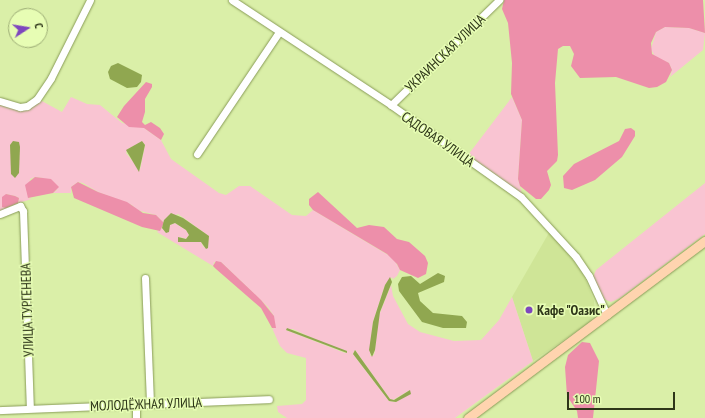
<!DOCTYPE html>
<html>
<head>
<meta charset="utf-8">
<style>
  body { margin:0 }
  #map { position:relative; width:705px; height:418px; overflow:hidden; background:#daefa8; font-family:"PT Sans Narrow",sans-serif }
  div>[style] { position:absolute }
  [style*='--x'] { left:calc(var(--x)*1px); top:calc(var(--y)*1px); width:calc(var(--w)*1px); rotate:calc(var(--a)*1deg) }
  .built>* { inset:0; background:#cfe597 }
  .green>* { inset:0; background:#f9c4d2 }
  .forest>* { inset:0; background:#ed8faa }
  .water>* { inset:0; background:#90a750 }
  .roads { filter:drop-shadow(0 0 1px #899c58) drop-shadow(0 0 1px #899c58) }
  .minor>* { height:7px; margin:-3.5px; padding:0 3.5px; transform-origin:3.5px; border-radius:3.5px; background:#fff }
  .major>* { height:9px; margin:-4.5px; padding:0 4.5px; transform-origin:4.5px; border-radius:4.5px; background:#ffd4af }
  .dots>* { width:11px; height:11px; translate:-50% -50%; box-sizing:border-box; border:2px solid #e7fdb4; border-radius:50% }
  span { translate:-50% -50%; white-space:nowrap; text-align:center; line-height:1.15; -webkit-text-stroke:3px #e7fdb4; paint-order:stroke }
  .street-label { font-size:14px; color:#2e3619 }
  .poi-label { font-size:14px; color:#2e3619; font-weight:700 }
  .left { translate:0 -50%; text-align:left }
  .north { position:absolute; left:8px; top:8px; width:40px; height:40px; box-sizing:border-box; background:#e7fdb4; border:1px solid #9dad76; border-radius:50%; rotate:78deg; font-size:11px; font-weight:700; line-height:16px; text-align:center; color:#2e3619 }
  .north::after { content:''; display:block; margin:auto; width:14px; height:18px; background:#7e47be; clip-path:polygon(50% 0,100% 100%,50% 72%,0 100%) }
  .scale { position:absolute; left:567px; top:392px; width:108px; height:18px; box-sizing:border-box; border:2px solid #2e3619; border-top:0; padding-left:5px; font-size:12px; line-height:14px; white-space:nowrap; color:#2e3619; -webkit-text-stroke:3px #e7fdb4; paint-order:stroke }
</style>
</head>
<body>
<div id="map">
  <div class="built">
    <i style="clip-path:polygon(550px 231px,583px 273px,594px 301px,595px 313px,590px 322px,533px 361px,512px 297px)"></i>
  </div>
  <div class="green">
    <i style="clip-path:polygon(665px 27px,689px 28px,705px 33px,703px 50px,670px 77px,672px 70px,669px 63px,655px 57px,651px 49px,656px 32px)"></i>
    <i style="clip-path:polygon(evenodd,71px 97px,87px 104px,100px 105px,122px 123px,144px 128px,161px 140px,171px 159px,219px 193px,226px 195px,239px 186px,250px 186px,292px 215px,306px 216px,313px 210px,393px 258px,400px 270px,397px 276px,393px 279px,392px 277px,385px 285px,373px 322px,370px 356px,374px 355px,375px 350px,378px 318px,391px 285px,393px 296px,408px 324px,420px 332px,454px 341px,481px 340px,499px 320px,512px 297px,533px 361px,455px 418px,287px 418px,278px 412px,277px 406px,302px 404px,306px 400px,306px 358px,287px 353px,280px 346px,272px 328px,274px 329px,274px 316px,268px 307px,221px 262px,214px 262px,213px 266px,157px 232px,162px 228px,166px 233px,170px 225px,175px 223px,186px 230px,189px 235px,186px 239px,180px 237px,178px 242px,201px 242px,204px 248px,206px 234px,188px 221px,178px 214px,164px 220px,164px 223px,156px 215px,137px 210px,132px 205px,98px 192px,83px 183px,78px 182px,71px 187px,71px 193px,53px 193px,57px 190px,43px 178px,35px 177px,30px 179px,28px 198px,32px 199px,18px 203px,19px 198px,15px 196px,6px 194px,6px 208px,0 211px,0 105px,18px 110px,40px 100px,62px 112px,71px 97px,142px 142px,145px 145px,140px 170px,126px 153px,128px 149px,142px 142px,71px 97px,293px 329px,327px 345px,347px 351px,345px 353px,286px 330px,293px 329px,71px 97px,355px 350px,390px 399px,393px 400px,410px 390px,396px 402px,389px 401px,353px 354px,355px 350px)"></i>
    <i style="clip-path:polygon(512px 97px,522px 120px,518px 179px,522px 194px,468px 155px)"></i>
    <i style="clip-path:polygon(705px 183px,705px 234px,620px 298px,611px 302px,604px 299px,593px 277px,596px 270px)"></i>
  </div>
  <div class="forest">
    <i style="clip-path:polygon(504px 0,703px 0,705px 33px,689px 28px,665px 27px,656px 32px,651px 43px,652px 54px,669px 63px,672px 70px,666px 82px,657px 87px,649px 88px,616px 77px,580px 78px,571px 66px,574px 54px,570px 46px,563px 46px,558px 49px,555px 83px,558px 155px,557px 161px,547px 171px,551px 185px,549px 190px,541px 199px,536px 199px,520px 186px,518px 179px,522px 120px,511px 94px,512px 63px,508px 23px,502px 9px)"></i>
    <i style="clip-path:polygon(146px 82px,152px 84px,152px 87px,145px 99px,145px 112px,142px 122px,145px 125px,151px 122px,160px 128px,164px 134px,161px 140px,144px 128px,129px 127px,117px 117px,124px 106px)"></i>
    <i style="clip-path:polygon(631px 128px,635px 131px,635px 136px,622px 157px,595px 180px,572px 190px,564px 188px,563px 176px,574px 164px,619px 141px,625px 129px)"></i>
    <i style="clip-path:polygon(35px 177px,51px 179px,59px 187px,53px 193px,28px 198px,25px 185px)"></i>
    <i style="clip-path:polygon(78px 182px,98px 192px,127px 202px,143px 213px,156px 215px,164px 223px,160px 231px,142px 227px,74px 198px,71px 187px)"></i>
    <i style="clip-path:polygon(318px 192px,357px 228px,369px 225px,384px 227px,397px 239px,409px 242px,425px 256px,428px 263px,426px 274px,418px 278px,400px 270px,397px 264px,387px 254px,313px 210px,309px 205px,309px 199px)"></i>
    <i style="clip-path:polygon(6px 194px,15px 196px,19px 198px,18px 203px,6px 208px,2px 207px,2px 197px)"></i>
    <i style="clip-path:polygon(216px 261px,221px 262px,261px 300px,274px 316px,276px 328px,272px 328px,261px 308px,216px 269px,213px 266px)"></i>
    <i style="clip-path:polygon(582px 342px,590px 343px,599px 361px,593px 418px,578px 418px,577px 411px,567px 396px,565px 367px,568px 355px)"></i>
  </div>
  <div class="water">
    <i style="clip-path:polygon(118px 63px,142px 75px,141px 82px,137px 87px,127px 88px,110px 79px,108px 72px,111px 66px)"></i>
    <i style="clip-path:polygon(13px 141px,19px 142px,20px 147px,19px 173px,15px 178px,11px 174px,10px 145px)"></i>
    <i style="clip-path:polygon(142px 141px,145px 145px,139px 172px,126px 150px)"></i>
    <i style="clip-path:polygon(171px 213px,183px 218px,209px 236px,208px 248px,206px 249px,201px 242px,178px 242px,178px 237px,186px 239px,189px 235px,186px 230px,175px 223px,170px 225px,169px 232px,166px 233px,162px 228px,164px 220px)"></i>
    <i style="clip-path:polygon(438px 273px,445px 276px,444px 282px,418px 293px,420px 301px,433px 313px,462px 316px,467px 322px,466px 328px,443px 328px,422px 322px,399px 291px,398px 284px,402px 277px,411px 276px,420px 284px)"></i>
    <i style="clip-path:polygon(390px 277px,392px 282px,380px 312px,375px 350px,372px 357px,369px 350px,373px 322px,385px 285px)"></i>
    <i style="clip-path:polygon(287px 328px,347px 351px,347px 353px,286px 330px)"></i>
    <i style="clip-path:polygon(355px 350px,390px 399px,394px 400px,410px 390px,411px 394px,396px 402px,389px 401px,353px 354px)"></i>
  </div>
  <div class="roads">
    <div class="minor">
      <i style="--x:232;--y:0;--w:191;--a:33.4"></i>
      <i style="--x:391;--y:105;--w:159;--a:35.3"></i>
      <i style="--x:521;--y:197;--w:81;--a:47.5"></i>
      <i style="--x:576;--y:257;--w:23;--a:56"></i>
      <i style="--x:589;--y:276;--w:43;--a:65.2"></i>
      <i style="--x:0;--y:101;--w:21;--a:17"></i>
      <i style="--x:20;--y:107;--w:7;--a:-8"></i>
      <i style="--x:27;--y:106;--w:12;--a:-35"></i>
      <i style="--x:37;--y:99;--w:25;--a:-56"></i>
      <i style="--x:51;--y:78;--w:87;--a:-63.4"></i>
      <i style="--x:391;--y:105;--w:151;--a:-44.2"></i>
      <i style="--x:197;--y:154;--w:147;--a:-56.1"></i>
      <i style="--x:0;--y:214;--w:22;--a:-22"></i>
      <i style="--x:20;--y:206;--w:6;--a:59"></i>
      <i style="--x:23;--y:211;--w:197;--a:88"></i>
      <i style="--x:145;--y:278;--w:126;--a:87.7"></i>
      <i style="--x:136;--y:404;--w:14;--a:90"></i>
      <i style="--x:0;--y:410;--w:269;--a:-2.3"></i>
    </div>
    <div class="major">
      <i style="--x:468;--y:418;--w:296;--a:-36.8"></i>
    </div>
  </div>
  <div class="dots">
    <i style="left:529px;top:310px;background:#7e47be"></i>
  </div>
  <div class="street-label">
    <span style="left:445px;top:53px;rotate:-44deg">УКРАИНСКАЯ УЛИЦА</span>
    <span style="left:438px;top:139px;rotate:35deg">САДОВАЯ УЛИЦА</span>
    <span style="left:27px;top:310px;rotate:-92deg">УЛИЦА ТУРГЕНЕВА</span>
    <span style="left:146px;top:404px;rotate:-2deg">МОЛОДЁЖНАЯ УЛИЦА</span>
  </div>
  <div class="poi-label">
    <span class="left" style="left:537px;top:310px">Кафе "Оазис"</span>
  </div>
  <div class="north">С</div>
  <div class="scale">100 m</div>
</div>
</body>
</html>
